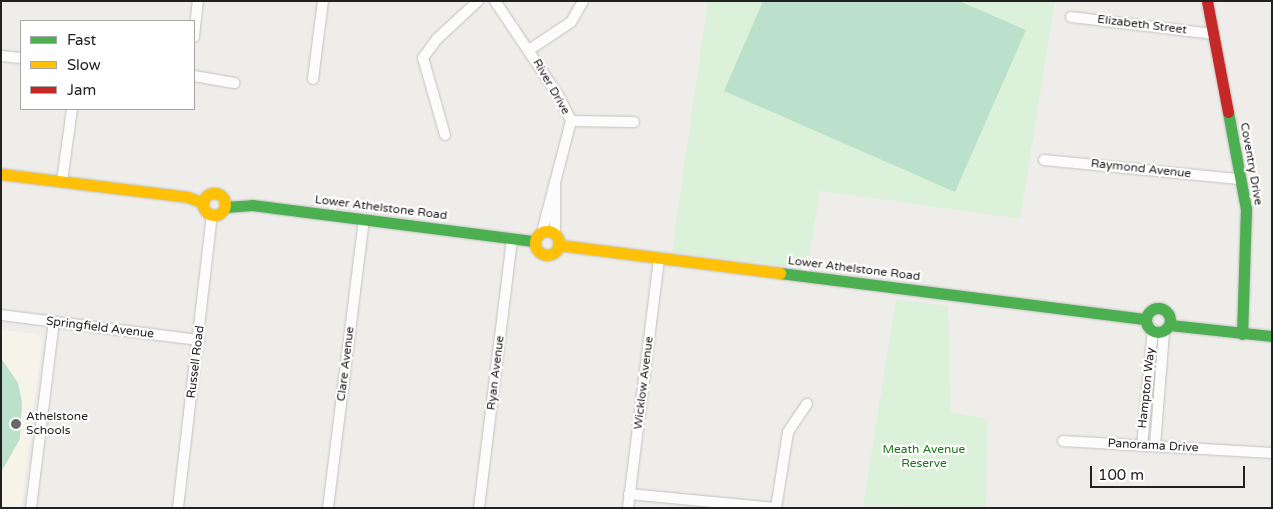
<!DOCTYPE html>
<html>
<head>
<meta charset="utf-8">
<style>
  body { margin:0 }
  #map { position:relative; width:1273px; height:509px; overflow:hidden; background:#efedea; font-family:"Varela Round",sans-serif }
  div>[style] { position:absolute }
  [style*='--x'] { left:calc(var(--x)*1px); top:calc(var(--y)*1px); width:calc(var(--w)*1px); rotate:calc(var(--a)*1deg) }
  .education>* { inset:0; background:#f6f4e8 }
  .park>* { inset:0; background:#dcf1d9 }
  .pitch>* { inset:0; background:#bbe0cc }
  .roads { filter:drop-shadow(0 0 1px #c2c2c0) drop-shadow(0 0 1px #c2c2c0) }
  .street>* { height:10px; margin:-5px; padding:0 5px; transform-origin:5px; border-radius:5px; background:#fdfcfc }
  .fast>* { height:11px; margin:-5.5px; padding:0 5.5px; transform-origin:5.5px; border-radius:5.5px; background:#4caf50 }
  .fast>.ring { margin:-5.5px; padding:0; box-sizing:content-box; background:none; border:11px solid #4caf50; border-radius:50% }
  .slow>* { height:11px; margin:-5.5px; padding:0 5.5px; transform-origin:5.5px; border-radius:5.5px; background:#ffc107 }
  .slow>.ring { margin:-5.5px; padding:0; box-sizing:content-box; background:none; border:11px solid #ffc107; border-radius:50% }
  .jam>* { height:11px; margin:-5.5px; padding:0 5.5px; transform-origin:5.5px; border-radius:5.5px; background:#c62828 }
  .dots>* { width:14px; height:14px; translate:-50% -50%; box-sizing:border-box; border:2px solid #fff; border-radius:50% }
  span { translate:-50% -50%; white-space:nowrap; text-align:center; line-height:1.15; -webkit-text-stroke:4.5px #fff; paint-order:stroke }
  .street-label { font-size:12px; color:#212121 }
  .poi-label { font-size:12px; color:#212121 }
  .left { translate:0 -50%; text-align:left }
  .park-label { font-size:12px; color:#1b7618 }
  .frame { position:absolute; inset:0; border:2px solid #212121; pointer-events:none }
  .legend { position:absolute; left:20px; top:20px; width:175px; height:90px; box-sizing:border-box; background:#fff; border:1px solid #a6a6a6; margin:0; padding:6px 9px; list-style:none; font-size:15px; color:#212121 }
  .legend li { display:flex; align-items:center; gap:10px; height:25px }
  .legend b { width:25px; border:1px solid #a6a6a6 }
  .scale { position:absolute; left:1090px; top:466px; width:155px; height:22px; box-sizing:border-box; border:2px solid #212121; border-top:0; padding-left:6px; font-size:15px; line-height:18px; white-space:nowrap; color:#212121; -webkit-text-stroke:4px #fff; paint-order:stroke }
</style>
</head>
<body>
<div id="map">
  <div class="education">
    <i style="clip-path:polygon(1px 330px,37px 334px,42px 340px,21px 508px,1px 508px)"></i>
  </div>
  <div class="park">
    <i style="clip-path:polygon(708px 1px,1055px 1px,1020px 219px,820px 191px,807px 269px,672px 252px)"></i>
    <i style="clip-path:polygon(896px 299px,948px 306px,951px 412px,987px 419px,986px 508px,863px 506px)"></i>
  </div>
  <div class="pitch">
    <i style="clip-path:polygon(763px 1px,959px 1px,1026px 30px,955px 192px,724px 91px)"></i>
    <i style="clip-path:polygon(1px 358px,18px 383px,22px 402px,20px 439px,1px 472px)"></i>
  </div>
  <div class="roads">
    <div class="street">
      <i style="--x:495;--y:1;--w:113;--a:56.2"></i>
      <i style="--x:558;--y:95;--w:29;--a:63"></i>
      <i style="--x:571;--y:121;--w:115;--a:104.6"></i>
      <i style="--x:1071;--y:17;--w:143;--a:6.8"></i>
      <i style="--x:194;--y:37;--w:36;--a:-84"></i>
      <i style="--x:529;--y:50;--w:50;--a:-33.7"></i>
      <i style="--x:571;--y:22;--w:24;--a:-60"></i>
      <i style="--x:1;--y:56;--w:20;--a:6"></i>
      <i style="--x:194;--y:76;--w:41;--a:9.9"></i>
      <i style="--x:313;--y:79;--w:79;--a:-82.7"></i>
      <i style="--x:571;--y:121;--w:63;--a:0.9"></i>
      <i style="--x:445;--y:135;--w:80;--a:-105.9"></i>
      <i style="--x:423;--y:58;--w:24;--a:-54"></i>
      <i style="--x:437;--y:39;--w:56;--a:-42.8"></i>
      <i style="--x:1044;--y:160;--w:196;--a:5.6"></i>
      <i style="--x:62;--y:181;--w:73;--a:-82.1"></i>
      <i style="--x:555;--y:234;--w:52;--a:-90"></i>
      <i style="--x:1;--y:315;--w:200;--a:7.2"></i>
      <i style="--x:1063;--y:441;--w:209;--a:3.3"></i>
      <i style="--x:1142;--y:446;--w:117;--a:-84.6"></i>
      <i style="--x:1155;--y:446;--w:115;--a:-85.5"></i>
      <i style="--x:629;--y:494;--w:147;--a:5.5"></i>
      <i style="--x:31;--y:508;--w:187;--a:-83"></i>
      <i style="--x:178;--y:508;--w:295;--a:-83.4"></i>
      <i style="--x:328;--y:508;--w:290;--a:-82.9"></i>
      <i style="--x:479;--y:508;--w:271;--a:-83"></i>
      <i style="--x:628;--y:508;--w:252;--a:-82.9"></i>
      <i style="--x:776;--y:508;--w:77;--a:-81"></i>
      <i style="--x:788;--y:432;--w:34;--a:-56"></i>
    </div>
    <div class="fast">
      <i style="--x:1228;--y:112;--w:99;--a:79.5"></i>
      <i style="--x:1246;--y:209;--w:125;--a:91.8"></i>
      <i style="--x:225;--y:207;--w:27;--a:-4"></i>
      <i style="--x:252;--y:205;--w:284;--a:7.3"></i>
      <i style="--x:780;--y:273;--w:369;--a:7.2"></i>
      <i class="ring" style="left:1146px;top:308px;width:13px;height:13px"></i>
      <i style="--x:1170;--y:325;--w:103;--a:6.2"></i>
    </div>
    <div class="slow">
      <i style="--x:1;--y:174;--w:188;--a:7"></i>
      <i style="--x:188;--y:197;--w:16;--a:22"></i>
      <i class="ring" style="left:203px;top:193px;width:11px;height:11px"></i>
      <i class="ring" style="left:535px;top:231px;width:13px;height:13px"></i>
      <i style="--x:558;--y:245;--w:224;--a:7.2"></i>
    </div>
    <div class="jam">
      <i style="--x:1207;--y:1;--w:113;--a:79.3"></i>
    </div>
  </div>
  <div class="dots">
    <i style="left:16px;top:424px;background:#696867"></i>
  </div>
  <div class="street-label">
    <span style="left:1142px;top:25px;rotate:7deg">Elizabeth Street</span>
    <span style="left:551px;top:87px;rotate:60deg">River Drive</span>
    <span style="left:1251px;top:164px;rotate:80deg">Coventry Drive</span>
    <span style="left:1141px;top:169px;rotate:6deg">Raymond Avenue</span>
    <span style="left:381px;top:208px;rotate:7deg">Lower Athelstone Road</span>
    <span style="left:854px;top:269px;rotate:7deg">Lower Athelstone Road</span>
    <span style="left:100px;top:328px;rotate:7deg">Springfield Avenue</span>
    <span style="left:196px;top:362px;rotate:-83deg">Russell Road</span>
    <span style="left:346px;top:364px;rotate:-83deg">Clare Avenue</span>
    <span style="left:496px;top:373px;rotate:-83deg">Ryan Avenue</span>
    <span style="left:644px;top:383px;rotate:-83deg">Wicklow Avenue</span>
    <span style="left:1147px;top:388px;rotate:-84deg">Hampton Way</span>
    <span style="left:1153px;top:446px;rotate:3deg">Panorama Drive</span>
  </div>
  <div class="poi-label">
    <span class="left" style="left:26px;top:424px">Athelstone<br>Schools</span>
  </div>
  <div class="park-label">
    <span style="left:924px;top:457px">Meath Avenue<br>Reserve</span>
  </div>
  <div class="frame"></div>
  <ul class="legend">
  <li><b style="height:6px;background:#4caf50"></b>Fast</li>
  <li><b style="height:6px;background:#ffc107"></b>Slow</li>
  <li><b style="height:6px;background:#c62828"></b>Jam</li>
  </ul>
  <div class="scale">100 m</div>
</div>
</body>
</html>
